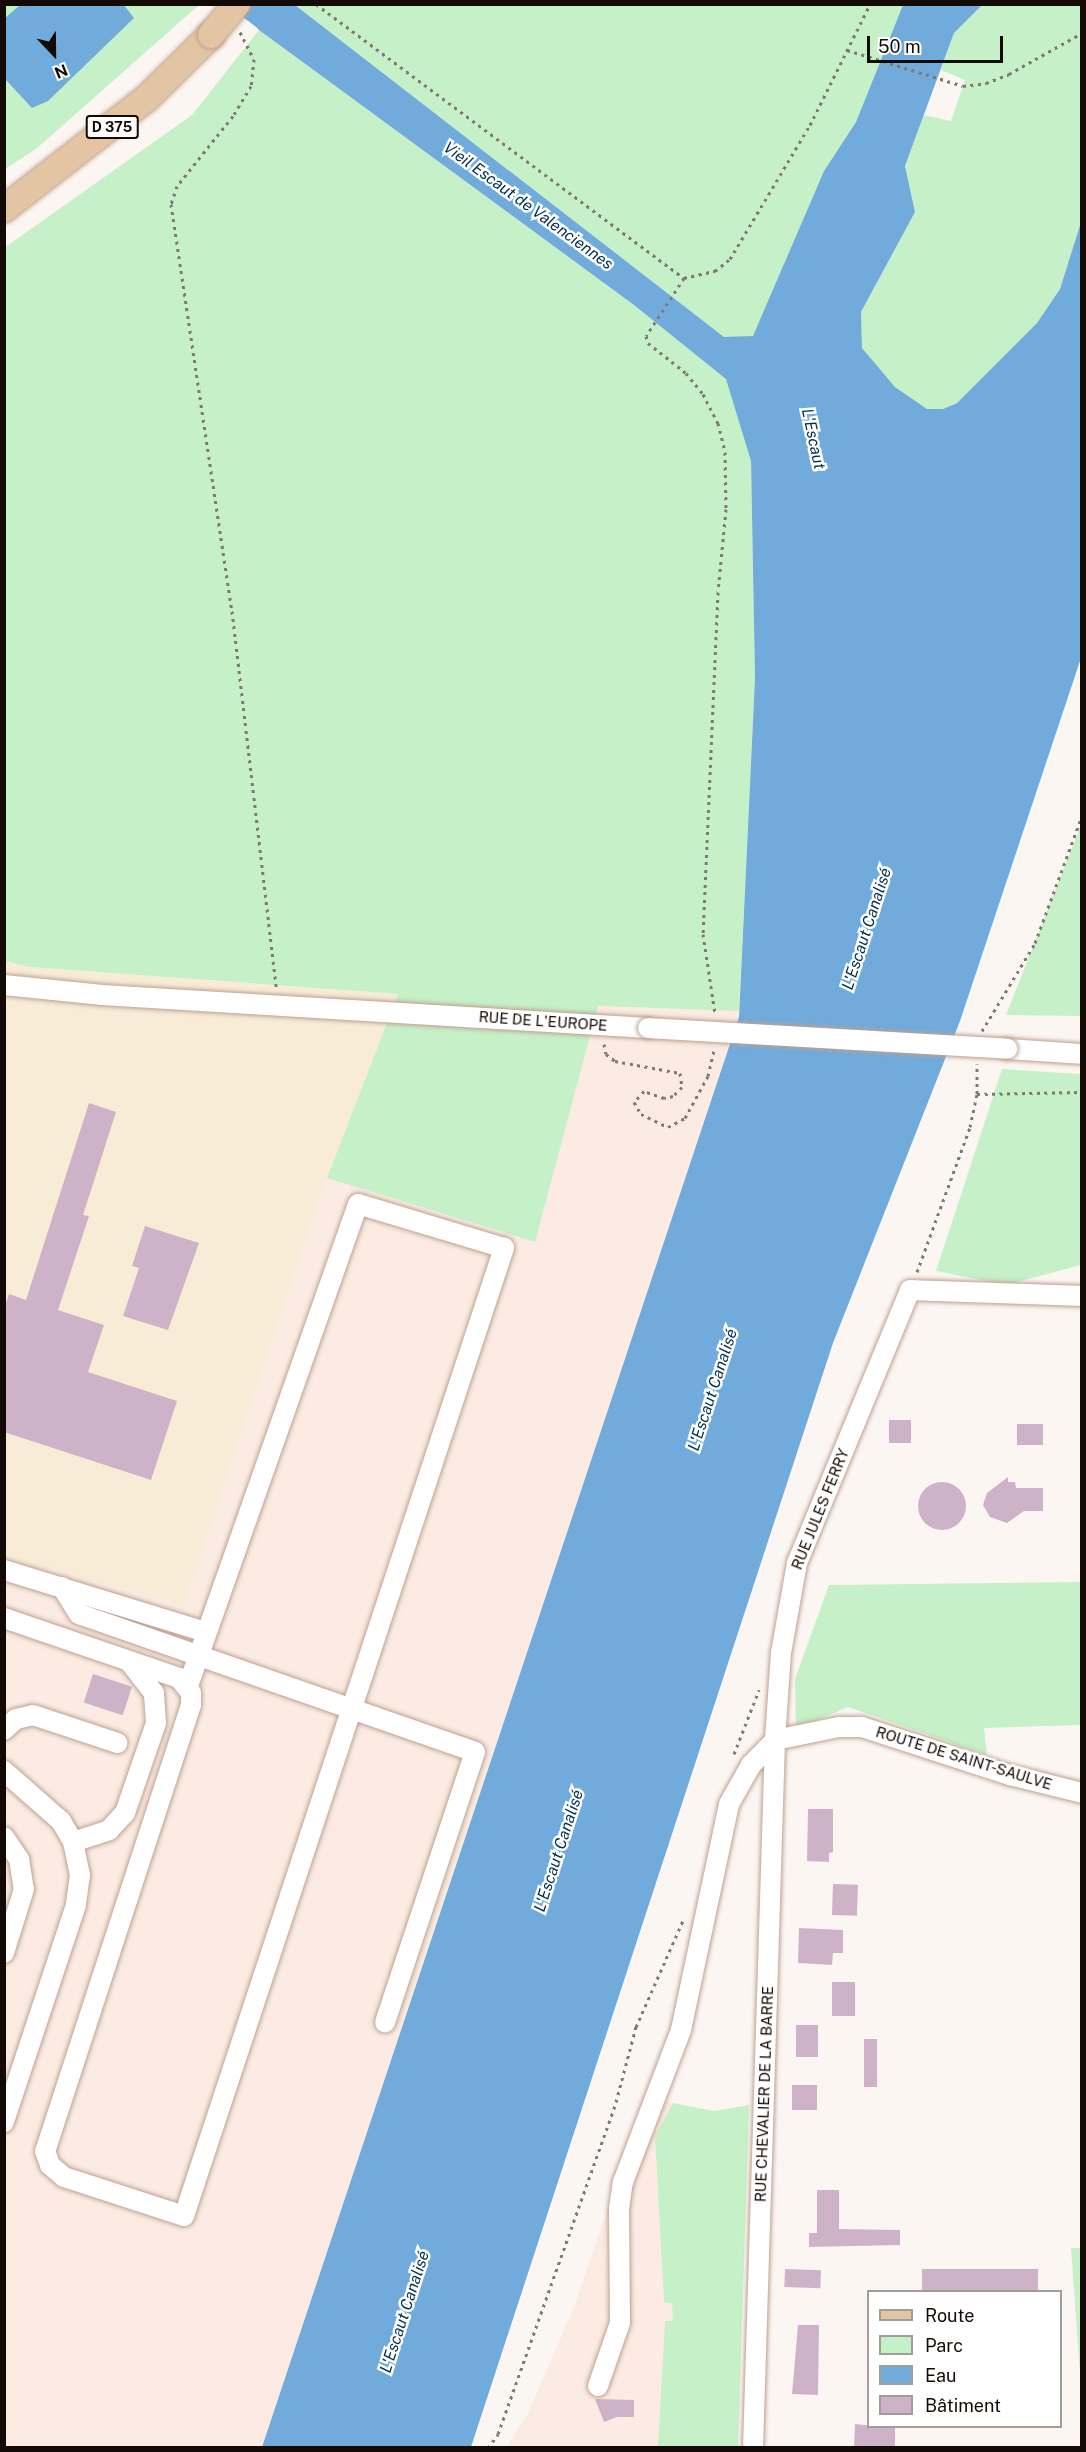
<!DOCTYPE html>
<html>
<head>
<meta charset="utf-8">
<style>
  body { margin:0 }
  #map { position:relative; width:1086px; height:2452px; overflow:hidden; background:#fcf6f2; font-family:"Public Sans",sans-serif }
  div>[style] { position:absolute }
  [style*='--x'] { left:calc(var(--x)*1px); top:calc(var(--y)*1px); width:calc(var(--w)*1px); rotate:calc(var(--a)*1deg) }
  .commercial>* { inset:0; background:#f8ecd7 }
  .built>* { inset:0; background:#fbebe2 }
  .green>* { inset:0; background:#c6f0c7 }
  .water>* { inset:0; background:#70abdc }
  .river>* { height:33px; margin:-16.5px; padding:0 16.5px; transform-origin:16.5px; border-radius:16.5px; background:#70abdc }
  .building>* { inset:0; background:#ceb3c8; transform-origin:0 0 }
  .round { border-radius:50% }
  .path>* { height:3px; margin-top:-1.5px; transform-origin:0; background:repeating-linear-gradient(90deg,#817874 0 3px,transparent 0 7.5px) }
  .roads { filter:drop-shadow(0 0 2px #bfa190) drop-shadow(0 0 2px #bfa190) }
  .minor>* { height:20px; margin:-10px; padding:0 10px; transform-origin:10px; border-radius:10px; background:#fff }
  .major>* { height:26px; margin:-13px; padding:0 13px; transform-origin:13px; border-radius:13px; background:#e4c5a3 }
  .bridges { filter:drop-shadow(0 0 2px #bfa190) drop-shadow(0 0 2px #bfa190) }
  .minor-bridge>* { height:20px; margin:-10px; padding:0 10px; transform-origin:10px; border-radius:10px; background:#fff }
  .major-bridge>* { height:26px; margin:-13px; padding:0 13px; transform-origin:13px; border-radius:13px; background:#e4c5a3 }
  span { translate:-50% -50%; white-space:nowrap; text-align:center; line-height:1.15; -webkit-text-stroke:5px #fff; paint-order:stroke }
  .shield-label span { padding:2px 4px; background:#fff; border:2px solid; border-radius:4px; -webkit-text-stroke-width:0 }
  .shield-label { font-size:14px; color:#130905; font-weight:700 }
  .street-label { font-size:15px; color:#130905 }
  .water-label { font-size:16px; color:#002f4f; font-style:italic }
  .frame { position:absolute; inset:0; border:6px solid #130905; pointer-events:none }
  .legend { position:absolute; left:867px; top:2290px; width:195px; height:138px; box-sizing:border-box; background:#fff; border:2px solid #a19d9b; margin:0; padding:8px 10px; list-style:none; font-size:18px; color:#130905 }
  .legend li { display:flex; align-items:center; gap:12px; height:30px }
  .legend b { width:30px; border:2px solid #a19d9b }
  .north { position:absolute; left:24px; top:24px; width:60px; height:60px; -webkit-text-stroke:4px #fff; paint-order:stroke; rotate:158deg; font-size:16px; font-weight:700; line-height:24px; text-align:center; color:#130905 }
  .north::after { content:''; display:block; margin:auto; width:21px; height:27px; background:#130905; clip-path:polygon(50% 0,100% 100%,50% 72%,0 100%) }
  .scale { position:absolute; left:867px; top:36px; width:136px; height:27px; box-sizing:border-box; border:3px solid #130905; border-top:0; padding-left:8px; font-size:18px; line-height:21px; white-space:nowrap; color:#130905; -webkit-text-stroke:4px #fff; paint-order:stroke }
</style>
</head>
<body>
<div id="map">
  <div class="commercial">
    <i style="clip-path:polygon(4px 961px,29px 967px,398px 994px,327px 1178px,185px 1606px,5px 1558px)"></i>
  </div>
  <div class="built">
    <i style="clip-path:polygon(598px 1006px,739px 1011px,739px 1017px,262px 2447px,5px 2447px,5px 1558px,185px 1605px,327px 1178px,534px 1242px)"></i>
    <i style="clip-path:polygon(647px 2096px,673px 2103px,655px 2136px,664px 2302px,672px 2304px,673px 2322px,665px 2322px,658px 2447px,506px 2448px,527px 2415px,573px 2310px)"></i>
  </div>
  <div class="green">
    <i style="clip-path:polygon(4px 5px,199px 5px,36px 149px,5px 169px)"></i>
    <i style="clip-path:polygon(295px 5px,903px 5px,856px 122px,824px 171px,753px 337px,724px 337px)"></i>
    <i style="clip-path:polygon(982px 5px,1081px 5px,1081px 222px,1060px 289px,1037px 323px,957px 403px,943px 409px,927px 409px,895px 387px,862px 348px,861px 312px,915px 212px,905px 166px,924px 115px,951px 121px,965px 80px,941px 70px,954px 33px)"></i>
    <i style="clip-path:polygon(259px 30px,634px 305px,727px 379px,751px 460px,755px 678px,739px 1011px,598px 1006px,535px 1242px,327px 1178px,398px 994px,29px 967px,5px 961px,4px 248px,192px 115px)"></i>
    <i style="clip-path:polygon(1081px 825px,1081px 1016px,1006px 1015px)"></i>
    <i style="clip-path:polygon(1002px 1069px,1081px 1074px,1081px 1265px,1006px 1285px,936px 1271px)"></i>
    <i style="clip-path:polygon(1081px 1582px,1081px 1725px,984px 1728px,987px 1755px,848px 1707px,796px 1729px,795px 1679px,829px 1585px)"></i>
    <i style="clip-path:polygon(673px 2103px,713px 2111px,749px 2105px,738px 2447px,658px 2447px,665px 2321px,673px 2321px,672px 2304px,664px 2302px,655px 2136px)"></i>
    <i style="clip-path:polygon(1071px 2248px,1081px 2248px,1081px 2387px)"></i>
  </div>
  <div class="water">
    <i style="clip-path:polygon(123px 4px,134px 18px,48px 101px,32px 108px,5px 79px,5px 18px,20px 5px)"></i>
    <i style="clip-path:polygon(261px 5px,295px 5px,724px 337px,753px 336px,824px 171px,856px 122px,903px 5px,982px 5px,954px 33px,905px 166px,915px 212px,861px 312px,862px 348px,895px 387px,927px 409px,943px 409px,957px 403px,1037px 323px,1060px 289px,1081px 222px,1081px 658px,960px 1021px,833px 1343px,471px 2447px,262px 2447px,739px 1017px,755px 678px,751px 461px,726px 379px,634px 305px,259px 30px,249px 19px)"></i>
  </div>
  <div class="river">
    <i style="--x:253;--y:4;--w:52;--a:36.4"></i>
  </div>
  <div class="building">
    <i style="clip-path:polygon(89px 1103px,116px 1112px,83px 1215px,89px 1216px,58px 1310px,104px 1325px,88px 1372px,177px 1401px,151px 1480px,4px 1432px,4px 1309px,9px 1294px,26px 1300px)"></i>
    <i style="clip-path:polygon(145px 1226px,199px 1243px,168px 1330px,123px 1316px,139px 1268px,132px 1266px)"></i>
    <i style="left:889px;top:1420px;width:22px;height:23px"></i>
    <i style="left:1043px;top:1424px;width:21px;height:26px;rotate:90deg"></i>
    <i style="clip-path:polygon(1008px 1477px,1008px 1482px,1015px 1482px,1016px 1488px,1043px 1488px,1043px 1511px,1024px 1511px,1007px 1523px,990px 1517px,983px 1505px,987px 1493px)"></i>
    <i class="round" style="left:918px;top:1482px;width:48px;height:48px"></i>
    <i style="left:93px;top:1674px;width:41px;height:30px;rotate:18deg"></i>
    <i style="clip-path:polygon(808px 1809px,833px 1809px,833px 1852px,829px 1853px,829px 1862px,807px 1861px)"></i>
    <i style="left:833px;top:1884px;width:25px;height:31px;rotate:2deg"></i>
    <i style="clip-path:polygon(799px 1928px,843px 1930px,843px 1953px,833px 1953px,832px 1965px,798px 1963px)"></i>
    <i style="left:832px;top:1982px;width:23px;height:34px"></i>
    <i style="left:796px;top:2025px;width:22px;height:32px"></i>
    <i style="left:864px;top:2039px;width:13px;height:48px"></i>
    <i style="left:792px;top:2085px;width:25px;height:25px"></i>
    <i style="clip-path:polygon(817px 2190px,839px 2190px,839px 2229px,900px 2230px,900px 2245px,809px 2247px,809px 2233px,817px 2233px)"></i>
    <i style="left:785px;top:2269px;width:36px;height:18px;rotate:2deg"></i>
    <i style="left:922px;top:2269px;width:116px;height:23px"></i>
    <i style="clip-path:polygon(798px 2325px,819px 2325px,818px 2395px,792px 2394px)"></i>
    <i style="clip-path:polygon(595px 2399px,634px 2400px,634px 2417px,617px 2417px,604px 2422px)"></i>
    <i style="clip-path:polygon(855px 2424px,895px 2428px,895px 2448px,854px 2448px)"></i>
  </div>
  <div class="path">
    <i style="--x:316;--y:4;--w:459;--a:36.7"></i>
    <i style="--x:684;--y:278;--w:32;--a:-13"></i>
    <i style="--x:715;--y:271;--w:19;--a:-39"></i>
    <i style="--x:730;--y:259;--w:156;--a:-59.2"></i>
    <i style="--x:810;--y:125;--w:135;--a:-63.6"></i>
    <i style="--x:240;--y:32;--w:30;--a:63"></i>
    <i style="--x:254;--y:59;--w:27;--a:96"></i>
    <i style="--x:251;--y:86;--w:35;--a:121"></i>
    <i style="--x:233;--y:116;--w:90;--a:128.7"></i>
    <i style="--x:177;--y:186;--w:19;--a:108"></i>
    <i style="--x:171;--y:204;--w:412;--a:81.5"></i>
    <i style="--x:232;--y:611;--w:379;--a:83.3"></i>
    <i style="--x:847;--y:50;--w:121;--a:17.2"></i>
    <i style="--x:963;--y:86;--w:23;--a:-7"></i>
    <i style="--x:986;--y:83;--w:25;--a:-21"></i>
    <i style="--x:1009;--y:74;--w:84;--a:-29.3"></i>
    <i style="--x:684;--y:278;--w:69;--a:123.2"></i>
    <i style="--x:646;--y:336;--w:7;--a:74"></i>
    <i style="--x:648;--y:343;--w:48;--a:38.3"></i>
    <i style="--x:686;--y:373;--w:27;--a:51"></i>
    <i style="--x:703;--y:394;--w:33;--a:63"></i>
    <i style="--x:718;--y:423;--w:30;--a:76"></i>
    <i style="--x:725;--y:452;--w:57;--a:89"></i>
    <i style="--x:726;--y:509;--w:83;--a:95.5"></i>
    <i style="--x:718;--y:592;--w:342;--a:92.5"></i>
    <i style="--x:703;--y:934;--w:80;--a:81.4"></i>
    <i style="--x:982;--y:1031;--w:103;--a:-58.9"></i>
    <i style="--x:1035;--y:943;--w:135;--a:-69.7"></i>
    <i style="--x:604;--y:1044;--w:10;--a:79"></i>
    <i style="--x:606;--y:1054;--w:11;--a:38"></i>
    <i style="--x:615;--y:1061;--w:66;--a:10.5"></i>
    <i style="--x:680;--y:1073;--w:14;--a:82"></i>
    <i style="--x:682;--y:1087;--w:13;--a:135"></i>
    <i style="--x:673;--y:1096;--w:9;--a:167"></i>
    <i style="--x:664;--y:1098;--w:21;--a:-161"></i>
    <i style="--x:644;--y:1091;--w:15;--a:132"></i>
    <i style="--x:634;--y:1102;--w:14;--a:60"></i>
    <i style="--x:641;--y:1114;--w:30;--a:26"></i>
    <i style="--x:668;--y:1127;--w:19;--a:-28"></i>
    <i style="--x:685;--y:1118;--w:48;--a:-61.3"></i>
    <i style="--x:708;--y:1076;--w:28;--a:-77"></i>
    <i style="--x:977;--y:1094;--w:105;--a:-1.1"></i>
    <i style="--x:917;--y:1272;--w:154;--a:-69.9"></i>
    <i style="--x:970;--y:1127;--w:34;--a:-78"></i>
    <i style="--x:977;--y:1094;--w:30;--a:-90"></i>
    <i style="--x:734;--y:1754;--w:69;--a:-68.7"></i>
    <i style="--x:488;--y:2448;--w:17;--a:-54"></i>
    <i style="--x:498;--y:2434;--w:352;--a:-70.4"></i>
    <i style="--x:616;--y:2102;--w:78;--a:-75.1"></i>
    <i style="--x:636;--y:2027;--w:119;--a:-66.2"></i>
  </div>
  <div class="roads">
    <div class="minor">
      <i style="--x:4;--y:985;--w:99;--a:5.8"></i>
      <i style="--x:102;--y:995;--w:547;--a:3.46"></i>
      <i style="--x:1007;--y:1049;--w:75;--a:3.8"></i>
      <i style="--x:4;--y:1570;--w:211;--a:17.1"></i>
      <i style="--x:62;--y:1587;--w:32;--a:58"></i>
      <i style="--x:79;--y:1614;--w:419;--a:19.2"></i>
      <i style="--x:475;--y:1752;--w:285;--a:108.4"></i>
      <i style="--x:4;--y:1618;--w:185;--a:18.9"></i>
      <i style="--x:179;--y:1678;--w:19;--a:51"></i>
      <i style="--x:191;--y:1693;--w:12;--a:90"></i>
      <i style="--x:191;--y:1705;--w:469;--a:108.1"></i>
      <i style="--x:45;--y:2151;--w:15;--a:70"></i>
      <i style="--x:50;--y:2165;--w:18;--a:41"></i>
      <i style="--x:64;--y:2177;--w:126;--a:18"></i>
      <i style="--x:184;--y:2216;--w:1020;--a:-71.71"></i>
      <i style="--x:504;--y:1248;--w:152;--a:-163.2"></i>
      <i style="--x:358;--y:1204;--w:511;--a:109.43"></i>
      <i style="--x:4;--y:1730;--w:16;--a:-43"></i>
      <i style="--x:16;--y:1719;--w:17;--a:-13"></i>
      <i style="--x:33;--y:1715;--w:89;--a:18.4"></i>
      <i style="--x:775;--y:1740;--w:65;--a:-11.5"></i>
      <i style="--x:839;--y:1727;--w:23;--a:0"></i>
      <i style="--x:862;--y:1727;--w:156;--a:18"></i>
      <i style="--x:1010;--y:1775;--w:74;--a:14"></i>
      <i style="--x:4;--y:1771;--w:76;--a:41.3"></i>
      <i style="--x:61;--y:1821;--w:24;--a:60"></i>
      <i style="--x:73;--y:1842;--w:34;--a:78"></i>
      <i style="--x:80;--y:1875;--w:30;--a:98"></i>
      <i style="--x:76;--y:1905;--w:229;--a:108.4"></i>
      <i style="--x:4;--y:1837;--w:27;--a:56"></i>
      <i style="--x:19;--y:1859;--w:30;--a:81"></i>
      <i style="--x:24;--y:1889;--w:67;--a:107.4"></i>
      <i style="--x:73;--y:1842;--w:38;--a:-18"></i>
      <i style="--x:109;--y:1830;--w:23;--a:-47"></i>
      <i style="--x:125;--y:1813;--w:95;--a:-71"></i>
      <i style="--x:156;--y:1723;--w:30;--a:-94"></i>
      <i style="--x:154;--y:1693;--w:39;--a:-128"></i>
      <i style="--x:598;--y:2386;--w:67;--a:-70.8"></i>
      <i style="--x:620;--y:2323;--w:114;--a:-90.5"></i>
      <i style="--x:619;--y:2209;--w:27;--a:-82"></i>
      <i style="--x:623;--y:2182;--w:163;--a:-69.1"></i>
      <i style="--x:681;--y:2030;--w:231;--a:-78"></i>
      <i style="--x:729;--y:1804;--w:45;--a:-60.6"></i>
      <i style="--x:751;--y:1765;--w:35;--a:-46"></i>
      <i style="--x:753;--y:2448;--w:708;--a:-88.22"></i>
      <i style="--x:775;--y:1740;--w:87;--a:-86.1"></i>
      <i style="--x:781;--y:1653;--w:91;--a:-79.9"></i>
      <i style="--x:797;--y:1563;--w:295;--a:-67.5"></i>
      <i style="--x:910;--y:1290;--w:172;--a:2"></i>
    </div>
    <div class="major">
      <i style="--x:4;--y:209;--w:181;--a:-37.8"></i>
      <i style="--x:147;--y:98;--w:90;--a:-44.5"></i>
    </div>
  </div>
  <div class="bridges">
    <div class="minor-bridge">
      <i style="--x:648;--y:1028;--w:360;--a:3.3"></i>
    </div>
    <div class="major-bridge">
      <i style="--x:211;--y:35;--w:40;--a:-50"></i>
    </div>
  </div>
  <div class="shield-label">
    <span style="left:112px;top:127px">D 375</span>
  </div>
  <div class="street-label">
    <span style="left:543px;top:1021px;rotate:4deg">RUE DE L'EUROPE</span>
    <span style="left:820px;top:1509px;rotate:-68deg">RUE JULES FERRY</span>
    <span style="left:964px;top:1758px;rotate:17deg">ROUTE DE SAINT-SAULVE</span>
    <span style="left:764px;top:2094px;rotate:-88deg">RUE CHEVALIER DE LA BARRE</span>
  </div>
  <div class="water-label">
    <span style="left:528px;top:206px;rotate:36deg">Vieil Escaut de Valenciennes</span>
    <span style="left:813px;top:439px;rotate:78deg">L'Escaut</span>
    <span style="left:867px;top:929px;rotate:-72deg">L'Escaut Canalisé</span>
    <span style="left:713px;top:1390px;rotate:-72deg">L'Escaut Canalisé</span>
    <span style="left:559px;top:1851px;rotate:-72deg">L'Escaut Canalisé</span>
    <span style="left:405px;top:2312px;rotate:-72deg">L'Escaut Canalisé</span>
  </div>
  <div class="frame"></div>
  <ul class="legend">
  <li><b style="height:8px;background:#e4c5a3"></b>Route</li>
  <li><b style="height:16px;background:#c6f0c7"></b>Parc</li>
  <li><b style="height:16px;background:#70abdc"></b>Eau</li>
  <li><b style="height:16px;background:#ceb3c8"></b>Bâtiment</li>
  </ul>
  <div class="north">N</div>
  <div class="scale">50 m</div>
</div>
</body>
</html>
